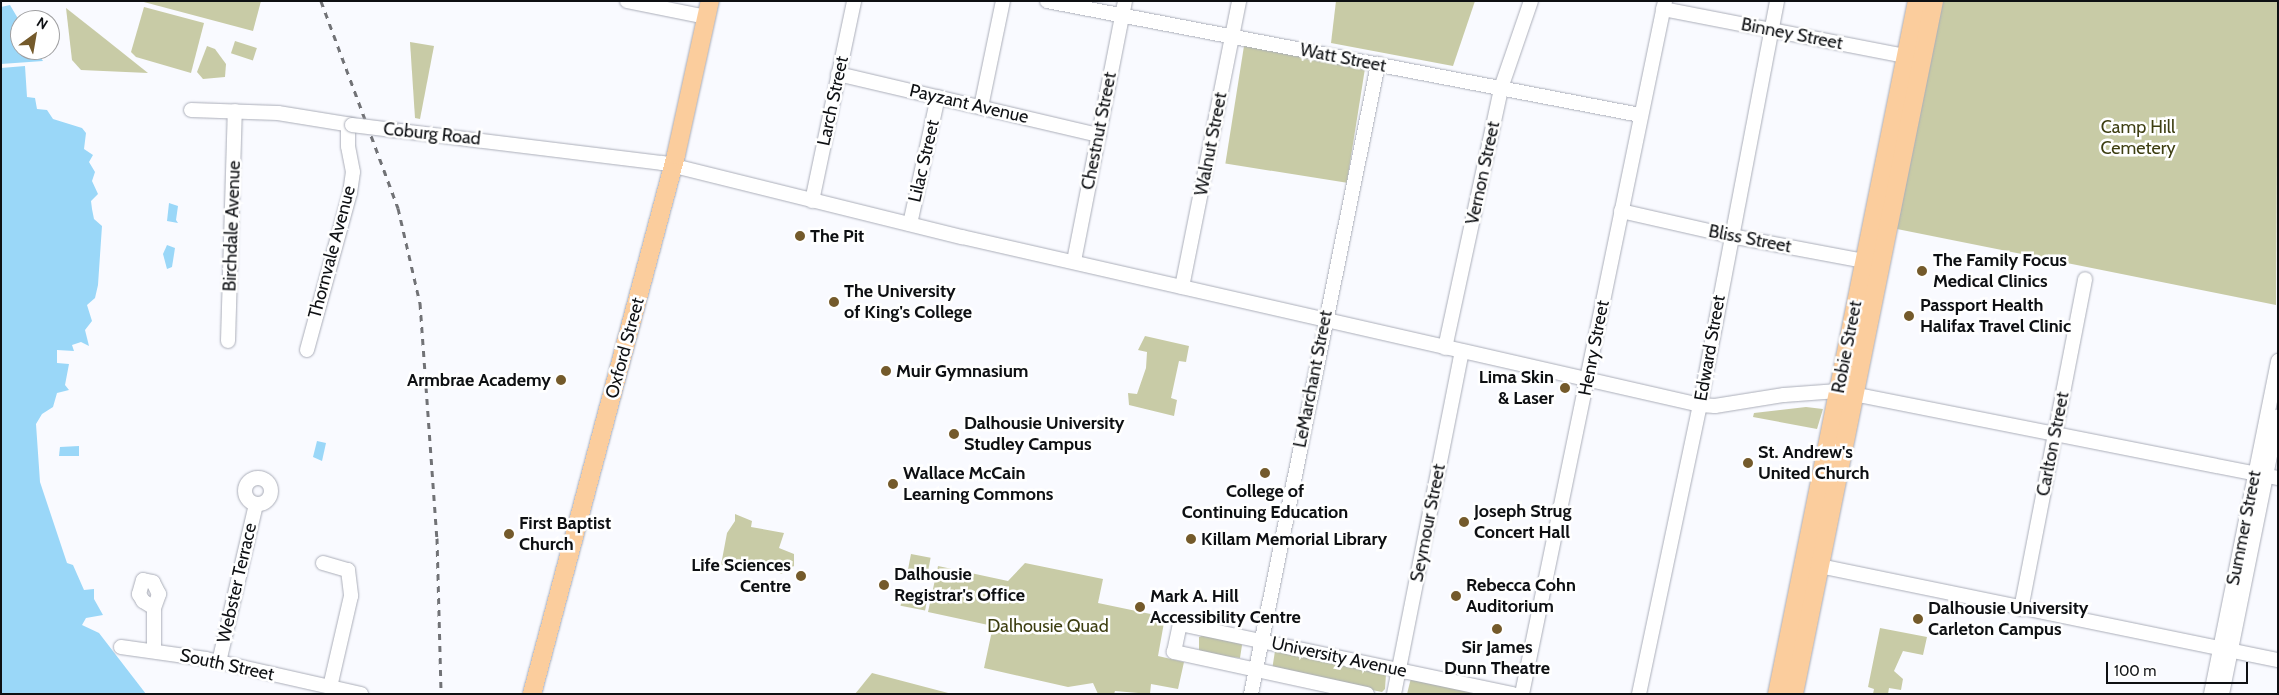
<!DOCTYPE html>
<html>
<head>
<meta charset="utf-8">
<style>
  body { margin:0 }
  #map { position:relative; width:2279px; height:695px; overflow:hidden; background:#f9faff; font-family:Cabin,sans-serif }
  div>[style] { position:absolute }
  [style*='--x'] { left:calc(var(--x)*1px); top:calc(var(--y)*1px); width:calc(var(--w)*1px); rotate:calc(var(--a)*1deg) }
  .green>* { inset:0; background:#c8cba6; transform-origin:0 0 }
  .water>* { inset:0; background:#9ad7f8 }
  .roads { filter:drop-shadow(0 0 1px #abaeb9) drop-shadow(0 0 1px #abaeb9) }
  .minor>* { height:14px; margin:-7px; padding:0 7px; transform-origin:7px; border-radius:7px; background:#fff }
  .minor>.ring { margin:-7px; padding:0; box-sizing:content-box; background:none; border:14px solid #fff; border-radius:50% }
  .major>* { height:18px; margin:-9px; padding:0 9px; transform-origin:9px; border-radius:9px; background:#fbcd9d }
  .rail>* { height:3px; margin-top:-1.5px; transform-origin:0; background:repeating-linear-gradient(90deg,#717276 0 6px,transparent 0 12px) }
  .bridges { filter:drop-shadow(0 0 1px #abaeb9) drop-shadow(0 0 1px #abaeb9) }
  .minor-bridge>* { height:14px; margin:-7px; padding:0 7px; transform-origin:7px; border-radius:7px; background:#fff }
  .dots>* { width:14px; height:14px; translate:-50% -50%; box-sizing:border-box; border:2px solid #fff; border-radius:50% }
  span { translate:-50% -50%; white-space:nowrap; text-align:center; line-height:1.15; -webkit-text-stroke:5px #fff; paint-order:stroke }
  .street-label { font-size:18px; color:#0e1013 }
  .park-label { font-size:18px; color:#3d3e11 }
  .poi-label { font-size:18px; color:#0e1013; font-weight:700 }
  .left { translate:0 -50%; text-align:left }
  .right { translate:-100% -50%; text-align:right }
  .frame { position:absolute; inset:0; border:2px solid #0e1013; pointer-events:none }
  .north { position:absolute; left:10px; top:10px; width:50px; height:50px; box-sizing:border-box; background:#fff; border:1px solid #9f9fa1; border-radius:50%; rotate:32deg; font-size:14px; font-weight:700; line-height:20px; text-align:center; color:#0e1013 }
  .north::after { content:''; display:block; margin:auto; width:18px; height:22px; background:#745a2b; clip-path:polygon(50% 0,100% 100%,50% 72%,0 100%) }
  .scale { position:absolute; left:2106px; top:662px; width:142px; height:22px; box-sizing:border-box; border:2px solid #0e1013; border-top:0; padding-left:6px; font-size:15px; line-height:18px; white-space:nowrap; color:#0e1013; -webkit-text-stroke:4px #fff; paint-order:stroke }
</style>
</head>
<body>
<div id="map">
  <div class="green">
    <i style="clip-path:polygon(140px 1px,261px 1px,253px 31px)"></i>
    <i style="clip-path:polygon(1336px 1px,1475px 1px,1453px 66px,1331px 43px)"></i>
    <i style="clip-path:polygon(1942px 1px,2278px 1px,2276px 305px,1897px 229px)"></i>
    <i style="clip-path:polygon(144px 7px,204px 23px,191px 73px,136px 57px,131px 52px)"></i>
    <i style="clip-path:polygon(66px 8px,99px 34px,148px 73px,81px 70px,72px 60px)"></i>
    <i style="left:235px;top:41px;width:23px;height:13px;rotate:18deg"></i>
    <i style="clip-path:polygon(410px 42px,434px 46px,420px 119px,415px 118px)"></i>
    <i style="clip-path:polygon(207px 46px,215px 49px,226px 64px,225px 77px,203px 79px,197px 72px)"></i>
    <i style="left:1244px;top:46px;width:123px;height:119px;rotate:9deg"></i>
    <i style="clip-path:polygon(1145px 336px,1189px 346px,1186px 362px,1179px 361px,1171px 398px,1177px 400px,1174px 416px,1129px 405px,1128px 393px,1137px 394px,1146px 368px,1147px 352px,1138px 350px)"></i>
    <i style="clip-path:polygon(1806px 407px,1823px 409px,1817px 429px,1753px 417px,1754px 413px)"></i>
    <i style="clip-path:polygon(735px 514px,752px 521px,751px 527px,784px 533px,779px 548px,794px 554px,794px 566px,781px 574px,768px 565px,751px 561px,734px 559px,732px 567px,721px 565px,727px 533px,735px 521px)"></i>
    <i style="left:911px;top:554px;width:20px;height:18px;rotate:11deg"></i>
    <i style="clip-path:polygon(1025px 563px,1103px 579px,1098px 603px,1165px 617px,1158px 656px,1184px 662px,1178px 689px,1151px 684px,1150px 694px,1115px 691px,1114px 694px,1098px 694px,1093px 683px,1068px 687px,984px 668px,993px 626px,928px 612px,938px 566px,1008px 581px)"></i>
    <i style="left:903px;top:593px;width:25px;height:13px;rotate:11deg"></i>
    <i style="clip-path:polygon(1880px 628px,1927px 637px,1923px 655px,1903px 651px,1894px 671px,1903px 679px,1901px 690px,1889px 688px,1888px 694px,1873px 694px,1874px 689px,1868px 687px)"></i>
    <i style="clip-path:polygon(1204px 635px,1240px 642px,1242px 645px,1240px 658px,1199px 653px,1199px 637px)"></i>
    <i style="clip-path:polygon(1275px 651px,1386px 674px,1385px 689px,1382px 692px,1272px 670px)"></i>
    <i style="clip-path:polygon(872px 673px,952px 694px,855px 694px)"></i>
    <i style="clip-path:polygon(1411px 678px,1488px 694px,1407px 694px)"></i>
  </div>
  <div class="water">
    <i style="clip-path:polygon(10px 5px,20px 22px,20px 50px,36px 50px,43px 61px,1px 64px,1px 7px)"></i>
    <i style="clip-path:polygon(25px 66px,27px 97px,35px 98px,37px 109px,47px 110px,53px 119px,82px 128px,86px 133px,84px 149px,93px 155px,89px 162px,95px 172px,92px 181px,98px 194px,91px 201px,92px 209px,94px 219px,102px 226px,98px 285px,95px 298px,87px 305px,92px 321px,85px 330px,89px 346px,81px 342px,72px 345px,74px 351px,57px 350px,57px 363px,69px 364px,65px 385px,69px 390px,57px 393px,53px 407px,42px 414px,36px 424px,40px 482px,67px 563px,73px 565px,84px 590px,94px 589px,94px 599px,103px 615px,86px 618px,82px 625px,99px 633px,146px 694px,1px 694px,1px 68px)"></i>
    <i style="clip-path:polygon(169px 203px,178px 206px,176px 220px,178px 223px,167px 221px)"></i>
    <i style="clip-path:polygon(167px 245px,175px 248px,172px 267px,167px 269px,163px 254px)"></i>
    <i style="clip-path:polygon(317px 441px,326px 443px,322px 461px,313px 457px)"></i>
    <i style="clip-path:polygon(79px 446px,79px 456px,59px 456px,60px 447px)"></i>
  </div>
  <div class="roads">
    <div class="minor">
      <i style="--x:627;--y:1;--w:81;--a:11.4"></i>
      <i style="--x:1047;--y:1;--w:604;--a:10.88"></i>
      <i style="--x:1663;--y:9;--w:256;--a:11"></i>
      <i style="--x:838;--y:74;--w:268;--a:13.2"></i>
      <i style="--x:981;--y:107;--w:108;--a:-78.3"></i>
      <i style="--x:191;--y:110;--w:87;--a:2"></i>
      <i style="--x:278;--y:113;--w:75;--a:9.2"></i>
      <i style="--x:393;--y:130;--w:271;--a:7"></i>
      <i style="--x:662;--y:163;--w:309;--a:13.9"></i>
      <i style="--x:962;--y:237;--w:757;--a:12.82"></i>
      <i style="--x:1700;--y:405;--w:15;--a:4"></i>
      <i style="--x:1715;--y:406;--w:70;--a:-9.1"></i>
      <i style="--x:1784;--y:395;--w:54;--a:-4.2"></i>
      <i style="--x:1838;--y:391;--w:449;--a:11.2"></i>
      <i style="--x:812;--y:201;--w:204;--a:-78.1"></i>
      <i style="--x:1621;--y:211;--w:113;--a:12.8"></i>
      <i style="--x:1731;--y:236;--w:147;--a:10.6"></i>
      <i style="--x:910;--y:224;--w:130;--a:-77.6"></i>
      <i style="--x:1074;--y:261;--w:265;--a:-78.9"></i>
      <i style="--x:1182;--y:287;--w:292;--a:-78.7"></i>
      <i style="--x:228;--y:341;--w:230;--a:-88.3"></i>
      <i style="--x:1445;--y:348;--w:266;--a:-77.8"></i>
      <i style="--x:1501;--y:88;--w:92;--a:-71"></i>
      <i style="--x:307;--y:350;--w:163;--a:-74.7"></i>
      <i style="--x:350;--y:193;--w:21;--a:-82"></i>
      <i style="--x:353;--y:172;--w:26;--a:-101"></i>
      <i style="--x:348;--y:146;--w:22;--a:-90"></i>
      <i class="ring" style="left:245px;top:478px;width:12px;height:12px"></i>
      <i style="--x:323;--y:563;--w:26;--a:16"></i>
      <i style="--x:348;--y:570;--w:26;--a:83"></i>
      <i style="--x:351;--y:596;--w:93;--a:103"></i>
      <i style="--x:1810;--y:564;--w:478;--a:11.6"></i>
      <i style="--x:2021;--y:609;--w:336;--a:-79"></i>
      <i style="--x:121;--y:647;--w:86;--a:8"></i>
      <i style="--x:206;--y:659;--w:159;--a:12.7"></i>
      <i style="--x:154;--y:650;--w:42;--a:-90"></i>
      <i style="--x:154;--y:608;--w:15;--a:-70"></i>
      <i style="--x:159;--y:594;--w:13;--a:-117"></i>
      <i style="--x:153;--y:582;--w:10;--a:-169"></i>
      <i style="--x:143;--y:580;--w:15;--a:106"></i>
      <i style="--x:139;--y:594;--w:8;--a:60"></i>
      <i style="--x:143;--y:601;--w:13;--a:32"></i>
      <i style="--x:219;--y:662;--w:162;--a:-76.8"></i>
      <i style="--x:1251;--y:694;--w:643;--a:-78.6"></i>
      <i style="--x:1367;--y:694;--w:198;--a:-167.7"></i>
      <i style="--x:1174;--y:652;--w:29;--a:-78"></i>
      <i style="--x:1180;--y:624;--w:340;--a:11.9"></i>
      <i style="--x:1394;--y:694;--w:349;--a:-78.8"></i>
      <i style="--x:1522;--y:694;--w:708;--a:-78.34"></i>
      <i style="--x:1639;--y:694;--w:295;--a:-78.1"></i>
      <i style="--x:1700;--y:405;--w:411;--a:-79.2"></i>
      <i style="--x:2211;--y:694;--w:340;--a:-78.6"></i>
      <i style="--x:2222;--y:694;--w:283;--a:-78.6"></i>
    </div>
    <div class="major">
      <i style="--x:532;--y:694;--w:558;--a:-75.04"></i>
      <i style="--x:676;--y:155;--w:158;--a:-77.6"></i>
      <i style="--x:1777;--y:694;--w:707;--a:-78.58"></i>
      <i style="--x:1794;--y:694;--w:707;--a:-78.58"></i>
    </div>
  </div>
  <div class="rail">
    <i style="--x:321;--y:1;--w:221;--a:69.6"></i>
    <i style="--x:398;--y:208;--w:98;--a:77"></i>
    <i style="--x:420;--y:303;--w:236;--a:85.9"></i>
    <i style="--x:437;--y:538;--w:156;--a:88.5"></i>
  </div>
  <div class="bridges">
    <div class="minor-bridge">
      <i style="--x:352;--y:125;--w:41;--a:7"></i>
    </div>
  </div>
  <div class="dots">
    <i style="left:800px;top:236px;background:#745a2b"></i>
    <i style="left:1922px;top:271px;background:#745a2b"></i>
    <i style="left:834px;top:302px;background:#745a2b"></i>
    <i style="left:1909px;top:316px;background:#745a2b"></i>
    <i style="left:886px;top:371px;background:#745a2b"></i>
    <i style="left:561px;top:380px;background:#745a2b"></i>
    <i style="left:1565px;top:388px;background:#745a2b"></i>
    <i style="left:954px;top:434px;background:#745a2b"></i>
    <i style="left:1748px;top:463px;background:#745a2b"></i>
    <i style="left:1265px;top:473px;background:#745a2b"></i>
    <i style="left:893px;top:484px;background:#745a2b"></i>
    <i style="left:1464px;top:522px;background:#745a2b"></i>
    <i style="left:509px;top:534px;background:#745a2b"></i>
    <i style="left:1191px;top:539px;background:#745a2b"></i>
    <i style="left:801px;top:576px;background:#745a2b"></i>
    <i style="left:884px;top:585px;background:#745a2b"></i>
    <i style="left:1456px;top:596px;background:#745a2b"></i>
    <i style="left:1140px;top:607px;background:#745a2b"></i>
    <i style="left:1918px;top:619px;background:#745a2b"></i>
    <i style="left:1497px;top:629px;background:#745a2b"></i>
  </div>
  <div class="street-label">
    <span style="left:1792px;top:34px;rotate:11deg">Binney Street</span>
    <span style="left:1343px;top:58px;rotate:11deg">Watt Street</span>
    <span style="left:833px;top:101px;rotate:-78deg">Larch Street</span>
    <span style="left:969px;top:104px;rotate:13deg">Payzant Avenue</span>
    <span style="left:1099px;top:131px;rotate:-79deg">Chestnut Street</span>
    <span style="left:432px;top:134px;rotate:6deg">Coburg Road</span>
    <span style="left:1211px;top:144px;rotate:-79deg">Walnut Street</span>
    <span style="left:924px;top:161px;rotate:-77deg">Lilac Street</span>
    <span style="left:1483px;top:173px;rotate:-78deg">Vernon Street</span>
    <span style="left:232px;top:226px;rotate:-88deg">Birchdale Avenue</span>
    <span style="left:1750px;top:239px;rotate:11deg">Bliss Street</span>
    <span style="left:332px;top:252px;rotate:-75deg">Thornvale Avenue</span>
    <span style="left:1847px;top:347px;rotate:-79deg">Robie Street</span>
    <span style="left:625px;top:348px;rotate:-75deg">Oxford Street</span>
    <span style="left:1594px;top:348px;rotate:-79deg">Henry Street</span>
    <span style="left:1710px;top:348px;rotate:-80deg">Edward Street</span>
    <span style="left:1313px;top:379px;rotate:-79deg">LeMarchant Street</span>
    <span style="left:2053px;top:444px;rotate:-79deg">Carlton Street</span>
    <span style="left:1428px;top:523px;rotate:-79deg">Seymour Street</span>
    <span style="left:2244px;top:528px;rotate:-79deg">Summer Street</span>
    <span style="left:237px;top:583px;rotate:-77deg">Webster Terrace</span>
    <span style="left:1339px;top:657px;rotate:12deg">University Avenue</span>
    <span style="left:227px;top:665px;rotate:12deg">South Street</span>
  </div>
  <div class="park-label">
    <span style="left:2138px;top:138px">Camp Hill<br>Cemetery</span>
    <span style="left:1048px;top:626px">Dalhousie Quad</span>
  </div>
  <div class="poi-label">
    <span class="left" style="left:810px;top:236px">The Pit</span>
    <span class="left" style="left:1933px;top:271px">The Family Focus<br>Medical Clinics</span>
    <span class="left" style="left:844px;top:302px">The University<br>of King's College</span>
    <span class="left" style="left:1920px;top:316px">Passport Health<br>Halifax Travel Clinic</span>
    <span class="left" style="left:896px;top:371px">Muir Gymnasium</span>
    <span class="right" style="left:1554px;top:388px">Lima Skin<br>&amp; Laser</span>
    <span class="right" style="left:551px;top:380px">Armbrae Academy</span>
    <span class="left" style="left:964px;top:434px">Dalhousie University<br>Studley Campus</span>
    <span class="left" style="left:1758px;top:463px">St. Andrew's<br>United Church</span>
    <span class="left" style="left:903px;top:484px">Wallace McCain<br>Learning Commons</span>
    <span style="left:1265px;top:502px">College of<br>Continuing Education</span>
    <span class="left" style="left:1474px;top:522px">Joseph Strug<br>Concert Hall</span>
    <span class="left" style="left:519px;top:534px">First Baptist<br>Church</span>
    <span class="left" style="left:1201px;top:539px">Killam Memorial Library</span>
    <span class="right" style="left:791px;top:576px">Life Sciences<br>Centre</span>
    <span class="left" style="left:894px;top:585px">Dalhousie<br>Registrar's Office</span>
    <span class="left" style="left:1466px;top:596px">Rebecca Cohn<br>Auditorium</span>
    <span class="left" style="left:1150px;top:607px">Mark A. Hill<br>Accessibility Centre</span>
    <span class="left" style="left:1928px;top:619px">Dalhousie University<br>Carleton Campus</span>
    <span style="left:1497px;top:658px">Sir James<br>Dunn Theatre</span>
  </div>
  <div class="frame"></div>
  <div class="north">N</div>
  <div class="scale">100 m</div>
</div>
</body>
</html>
